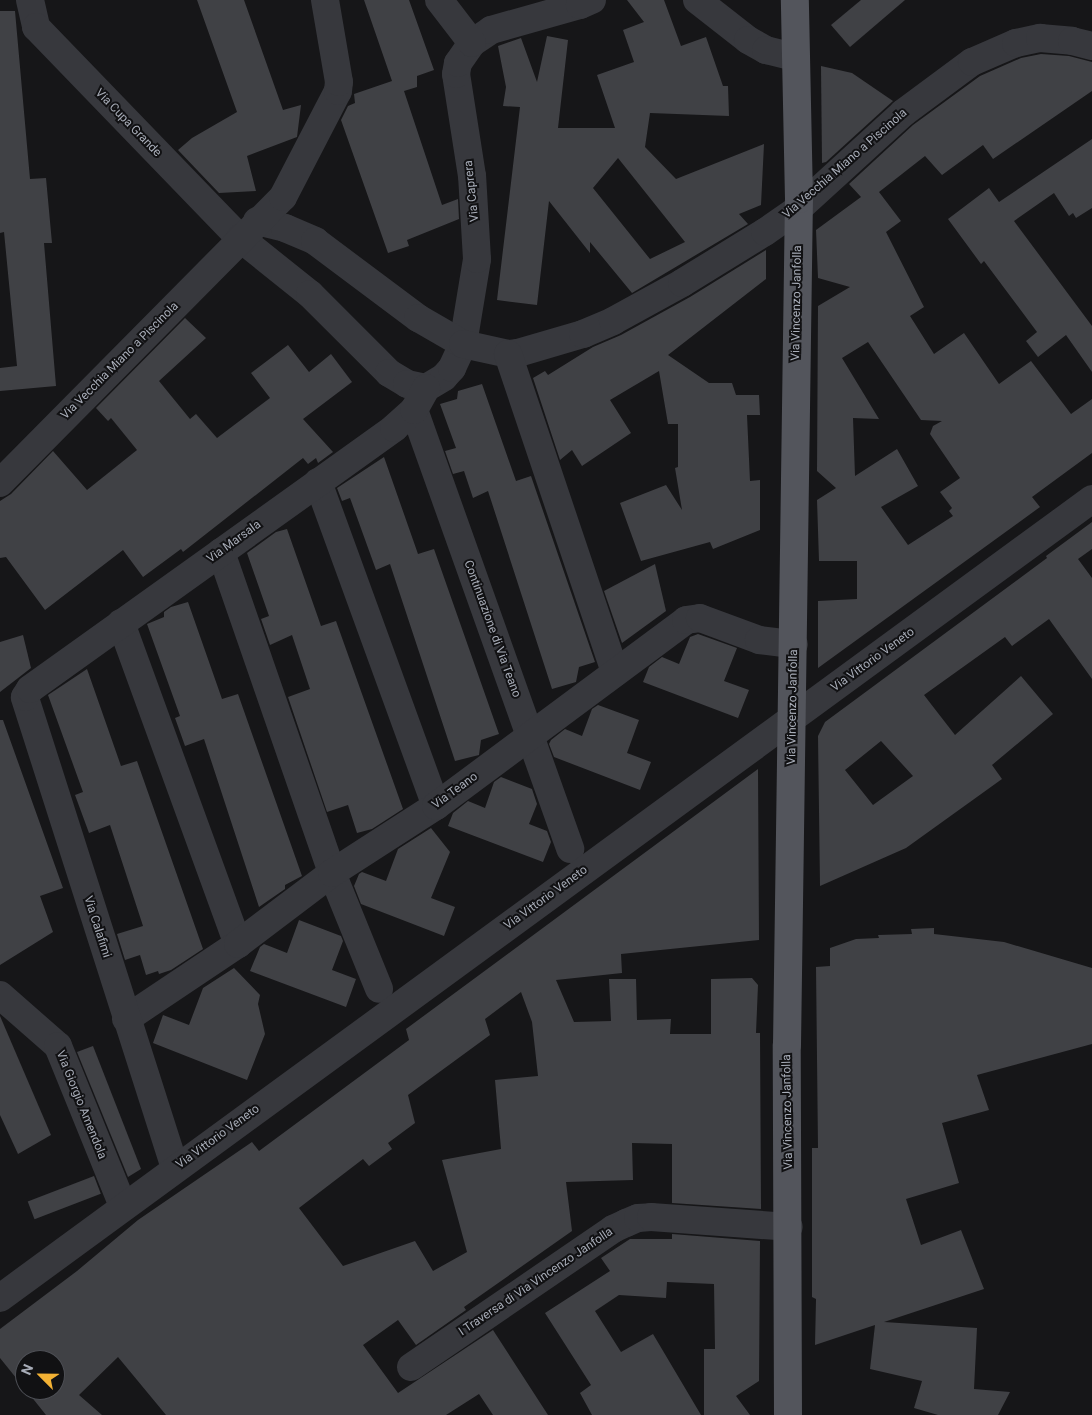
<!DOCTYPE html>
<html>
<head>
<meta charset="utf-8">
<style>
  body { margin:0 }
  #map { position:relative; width:1092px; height:1415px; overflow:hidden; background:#161618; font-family:Roboto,sans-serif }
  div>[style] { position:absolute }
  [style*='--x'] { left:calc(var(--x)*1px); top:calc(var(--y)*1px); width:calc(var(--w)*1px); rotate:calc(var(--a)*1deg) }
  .building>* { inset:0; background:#404145; transform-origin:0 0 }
  .minor>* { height:28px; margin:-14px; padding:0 14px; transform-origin:14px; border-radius:14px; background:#37383d }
  .major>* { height:28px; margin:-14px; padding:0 14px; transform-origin:14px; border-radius:14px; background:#53555c }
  span { translate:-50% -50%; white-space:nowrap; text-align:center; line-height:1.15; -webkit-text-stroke:4px #111113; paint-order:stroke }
  .street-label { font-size:12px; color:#a8adb8 }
  .north { position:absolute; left:15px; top:1350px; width:50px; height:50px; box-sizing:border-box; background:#111113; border:1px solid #4d4f55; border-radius:50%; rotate:293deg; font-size:14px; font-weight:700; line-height:20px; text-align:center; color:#a8adb8 }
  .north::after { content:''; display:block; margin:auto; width:18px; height:22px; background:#f2b134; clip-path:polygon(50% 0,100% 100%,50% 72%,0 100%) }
</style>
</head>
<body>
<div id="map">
  <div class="building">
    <i style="clip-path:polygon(197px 0,244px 0,283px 110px,301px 105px,297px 137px,247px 156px,256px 191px,219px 193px,178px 150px,192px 138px,237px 112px)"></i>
    <i style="clip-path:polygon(364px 0,409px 0,434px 70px,417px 76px,417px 87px,404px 91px,442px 205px,458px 199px,459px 219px,407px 240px,409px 246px,388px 253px,341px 120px,348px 106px,355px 103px,354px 94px,392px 81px)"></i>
    <i style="clip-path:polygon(evenodd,627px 0,664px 0,681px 46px,706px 37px,723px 86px,728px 86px,729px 116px,650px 113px,645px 147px,676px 179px,764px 144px,761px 205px,739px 214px,748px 224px,632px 293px,590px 242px,590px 253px,549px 201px,537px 305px,497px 300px,520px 107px,503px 106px,506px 87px,498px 46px,521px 38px,537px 82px,547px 36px,568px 40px,558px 128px,615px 128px,597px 75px,634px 62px,623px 30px,644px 22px,627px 0,618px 158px,685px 242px,650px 259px,593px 188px,618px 158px)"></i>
    <i style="clip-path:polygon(861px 0,905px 0,850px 47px,831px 25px)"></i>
    <i style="clip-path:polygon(0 11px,15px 11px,30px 179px,46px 178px,52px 243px,44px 243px,56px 386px,0 391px,0 368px,17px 366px,4px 232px,0 233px)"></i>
    <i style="clip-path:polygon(evenodd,1041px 54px,1069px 56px,1092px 62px,1092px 91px,993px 159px,983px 145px,942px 175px,925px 156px,879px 192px,901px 221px,886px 232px,924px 307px,910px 316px,934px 354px,964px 333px,999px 384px,1031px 361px,1071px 414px,1092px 399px,1092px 453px,1032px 497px,1040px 507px,818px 668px,818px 601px,857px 599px,857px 561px,819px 561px,817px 500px,836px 488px,817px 471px,818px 306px,850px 287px,818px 278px,816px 230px,861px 197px,849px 184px,913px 125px,980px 76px,1021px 58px,1041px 54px,868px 342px,921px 420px,942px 421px,933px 426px,930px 434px,960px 478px,940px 492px,952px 508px,949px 511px,953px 516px,908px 545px,881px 507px,918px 486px,897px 449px,855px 476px,853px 418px,879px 419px,842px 358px,868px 342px)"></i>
    <i style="clip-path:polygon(821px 66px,852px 73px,893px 101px,826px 162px,822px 163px)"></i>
    <i style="clip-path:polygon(1092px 139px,1092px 208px,1076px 218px,1073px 213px,1069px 216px,1054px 193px,1014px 221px,1092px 326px,1092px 372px,1066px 335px,1038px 357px,1026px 341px,1037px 332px,984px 261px,981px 264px,948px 219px,989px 188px,999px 202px)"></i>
    <i style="clip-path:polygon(766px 250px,766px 279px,668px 355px,709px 383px,732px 383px,736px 395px,759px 395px,760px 415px,747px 415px,750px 481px,760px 480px,760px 530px,713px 549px,710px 542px,641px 561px,620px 503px,666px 485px,682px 510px,675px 468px,678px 467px,678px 424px,668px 424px,659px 371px,610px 400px,631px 433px,582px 466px,572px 450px,560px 460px,533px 378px,545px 371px,548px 375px,593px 347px,621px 335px,690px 297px)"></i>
    <i style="clip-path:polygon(185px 318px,206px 338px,159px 381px,190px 419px,196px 414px,217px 438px,270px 398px,251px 373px,288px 345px,309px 372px,331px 354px,352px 382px,303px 419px,333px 452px,318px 463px,316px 458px,308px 464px,303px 458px,183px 552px,181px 549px,143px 577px,123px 550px,45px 610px,6px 557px,0 558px,0 501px,11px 494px,53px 451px,87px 490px,137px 450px,111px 418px,108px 421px,96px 408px)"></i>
    <i style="clip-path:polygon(482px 384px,516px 481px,531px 476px,595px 662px,579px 667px,576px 682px,552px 689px,488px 491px,473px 498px,464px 471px,453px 474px,445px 451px,456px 448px,440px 404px,457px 399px,458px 391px)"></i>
    <i style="clip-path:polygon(384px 457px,418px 554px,434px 549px,499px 734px,481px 740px,479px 755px,455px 761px,390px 564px,376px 570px,350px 498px,342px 501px,337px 488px)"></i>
    <i style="clip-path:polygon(evenodd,1092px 522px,1092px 549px,1078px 559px,1092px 578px,1092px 679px,1049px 619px,1012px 646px,1005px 637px,924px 695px,955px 735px,1021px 676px,1053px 714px,992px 765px,1002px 779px,906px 848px,820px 886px,818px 736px,825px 722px,1047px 558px,1046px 556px,1092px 522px,881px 741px,913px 776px,873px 805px,845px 770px,881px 741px)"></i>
    <i style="clip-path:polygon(287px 529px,321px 626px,336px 621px,403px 809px,372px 829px,357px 833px,348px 805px,327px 812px,288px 697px,310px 689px,292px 635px,270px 645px,261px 619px,269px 616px,247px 553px,276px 532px)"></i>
    <i style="clip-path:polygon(655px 564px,666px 611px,622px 643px,604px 591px)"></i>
    <i style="clip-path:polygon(188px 602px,222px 699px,238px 694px,302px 876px,285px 885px,285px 889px,259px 907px,204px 739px,185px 746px,175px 718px,180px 716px,147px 624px,164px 617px,164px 612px,171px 607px)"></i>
    <i style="clip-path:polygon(698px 634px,737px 648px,724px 681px,749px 690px,738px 718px,643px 682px,649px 667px,662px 657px,679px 664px,690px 637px)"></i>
    <i style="clip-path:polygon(23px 635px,31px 668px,0 692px,0 642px)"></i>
    <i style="clip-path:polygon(87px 669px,121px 766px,137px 761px,203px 949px,171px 970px,159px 974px,158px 971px,146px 975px,140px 955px,125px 960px,117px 934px,143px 926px,110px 825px,89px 833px,75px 795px,83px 792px,48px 695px)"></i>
    <i style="clip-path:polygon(598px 705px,639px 720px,627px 753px,651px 762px,640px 790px,554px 757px,549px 744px,551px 740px,565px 729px,582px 736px,592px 709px)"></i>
    <i style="clip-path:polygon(0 720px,3px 720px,63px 888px,40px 896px,53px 932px,0 965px)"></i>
    <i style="clip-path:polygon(evenodd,758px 769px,759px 940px,621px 954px,622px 973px,556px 980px,574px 1022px,611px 1021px,609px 979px,636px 979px,637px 1020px,671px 1019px,670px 1034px,711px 1034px,711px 979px,752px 978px,758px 985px,756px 1033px,760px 1033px,761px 1209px,672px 1203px,672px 1144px,632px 1143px,633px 1180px,566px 1182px,572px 1231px,464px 1307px,466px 1310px,416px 1345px,398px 1320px,363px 1345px,398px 1393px,493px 1330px,548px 1415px,493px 1415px,479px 1394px,446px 1415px,166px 1415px,118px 1357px,79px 1395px,102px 1415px,46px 1415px,26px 1390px,55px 1390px,55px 1360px,25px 1360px,25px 1389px,0 1358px,0 1329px,77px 1271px,138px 1220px,252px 1142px,259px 1151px,409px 1040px,406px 1029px,758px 769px,521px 992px,532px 1022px,538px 1076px,495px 1080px,501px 1149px,442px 1160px,467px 1252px,433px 1271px,415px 1241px,343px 1266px,299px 1208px,363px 1159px,369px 1166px,392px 1149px,388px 1143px,415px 1123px,408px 1095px,490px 1035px,485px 1019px,521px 992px)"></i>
    <i style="clip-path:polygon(501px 777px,532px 789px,537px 804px,529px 824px,547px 831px,551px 842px,543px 862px,448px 826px,453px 813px,468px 801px,485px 808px,494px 782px)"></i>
    <i style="clip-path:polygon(431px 828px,450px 852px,431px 898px,455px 907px,444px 936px,361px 904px,354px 886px,359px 874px,362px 872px,386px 881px,398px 849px)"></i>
    <i style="clip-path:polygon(299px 920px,341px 936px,343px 941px,332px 970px,356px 979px,346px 1007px,250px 971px,260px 947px,264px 944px,287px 953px)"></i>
    <i style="clip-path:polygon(934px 928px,934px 934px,1004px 942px,1092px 968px,1092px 1044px,977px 1075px,989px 1110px,942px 1123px,959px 1183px,906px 1199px,921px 1245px,961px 1230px,984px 1289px,884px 1322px,977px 1328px,974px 1389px,1010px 1392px,998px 1415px,938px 1415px,914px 1408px,922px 1381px,870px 1369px,875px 1325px,815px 1345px,816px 1299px,812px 1297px,812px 1148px,818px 1148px,816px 967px,830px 966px,830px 948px,856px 939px,879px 938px,878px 935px,912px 934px,911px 929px)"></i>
    <i style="clip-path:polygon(234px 968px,260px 995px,258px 1004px,265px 1034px,247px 1080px,153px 1043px,163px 1015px,189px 1025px,203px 988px)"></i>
    <i style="clip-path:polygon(0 1016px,51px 1135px,18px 1154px,0 1115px)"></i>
    <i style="clip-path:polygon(93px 1046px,141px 1169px,128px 1177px,77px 1052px)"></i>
    <i style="left:94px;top:1176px;width:19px;height:71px;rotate:69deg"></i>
    <i style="clip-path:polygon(672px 1234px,760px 1241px,759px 1381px,736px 1396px,750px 1415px,704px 1415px,704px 1349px,715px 1349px,714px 1284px,667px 1282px,666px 1298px,619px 1295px,595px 1311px,621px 1352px,653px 1334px,701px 1415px,592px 1415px,580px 1393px,591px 1385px,545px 1313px,610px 1271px,601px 1258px,630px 1239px,672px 1239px)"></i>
  </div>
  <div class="minor">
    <i style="--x:30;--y:0;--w:28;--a:77"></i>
    <i style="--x:36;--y:27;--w:293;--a:46"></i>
    <i style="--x:240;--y:238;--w:90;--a:38.7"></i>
    <i style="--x:310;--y:294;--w:112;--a:45"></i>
    <i style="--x:389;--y:373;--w:21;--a:31"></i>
    <i style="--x:407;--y:384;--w:19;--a:12"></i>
    <i style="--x:426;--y:388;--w:21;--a:-31"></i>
    <i style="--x:444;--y:377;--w:12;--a:-48"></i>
    <i style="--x:452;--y:368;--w:26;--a:-65"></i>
    <i style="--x:463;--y:344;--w:86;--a:-80.6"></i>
    <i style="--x:477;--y:259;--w:83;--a:-93.4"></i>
    <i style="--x:472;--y:176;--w:103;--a:-98.9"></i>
    <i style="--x:456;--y:74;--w:11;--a:-80"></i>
    <i style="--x:458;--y:63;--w:24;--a:-55"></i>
    <i style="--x:472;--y:43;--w:23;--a:-34"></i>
    <i style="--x:491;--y:30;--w:92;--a:-15.7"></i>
    <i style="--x:580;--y:5;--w:13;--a:-23"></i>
    <i style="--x:439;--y:0;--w:54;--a:52.5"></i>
    <i style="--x:697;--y:0;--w:65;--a:38.1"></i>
    <i style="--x:748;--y:40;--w:21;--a:29"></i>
    <i style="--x:766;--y:50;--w:30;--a:14"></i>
    <i style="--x:257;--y:221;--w:29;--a:14"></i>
    <i style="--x:285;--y:228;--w:33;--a:23"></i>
    <i style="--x:315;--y:241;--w:129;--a:36.8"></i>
    <i style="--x:418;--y:318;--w:52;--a:30"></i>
    <i style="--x:463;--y:344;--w:46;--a:12.5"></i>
    <i style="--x:508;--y:354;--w:10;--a:-6"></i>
    <i style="--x:518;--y:353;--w:68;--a:-16.3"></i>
    <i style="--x:583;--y:334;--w:33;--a:-23"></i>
    <i style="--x:613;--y:321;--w:79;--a:-28.8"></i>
    <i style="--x:682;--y:283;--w:97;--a:-31.6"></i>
    <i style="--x:765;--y:232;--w:40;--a:-34.9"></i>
    <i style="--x:798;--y:209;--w:142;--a:-42.4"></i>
    <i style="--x:903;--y:113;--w:86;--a:-36.5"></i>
    <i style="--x:972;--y:62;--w:48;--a:-23.4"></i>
    <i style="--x:1016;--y:43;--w:25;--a:-12"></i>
    <i style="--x:1040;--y:38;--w:32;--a:5"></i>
    <i style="--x:1072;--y:41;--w:21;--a:14"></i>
    <i style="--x:508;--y:354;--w:336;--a:71.4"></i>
    <i style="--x:414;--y:410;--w:466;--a:70.4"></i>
    <i style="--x:318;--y:482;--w:345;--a:70"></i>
    <i style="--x:0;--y:483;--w:402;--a:-45.3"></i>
    <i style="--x:283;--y:197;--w:119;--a:-62.6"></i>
    <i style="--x:338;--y:91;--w:9;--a:-84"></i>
    <i style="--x:339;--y:82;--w:83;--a:-99.7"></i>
    <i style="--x:221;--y:552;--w:340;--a:70.9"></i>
    <i style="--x:332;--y:873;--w:125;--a:67.9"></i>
    <i style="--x:121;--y:623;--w:342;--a:70"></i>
    <i style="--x:0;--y:995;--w:77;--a:41.3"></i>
    <i style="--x:58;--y:1046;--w:173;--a:67.9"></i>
    <i style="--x:126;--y:1019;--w:135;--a:-33.8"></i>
    <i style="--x:238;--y:944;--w:118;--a:-37.1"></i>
    <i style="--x:332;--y:873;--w:124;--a:-32.8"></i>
    <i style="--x:436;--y:806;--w:312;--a:-36.6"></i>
    <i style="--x:686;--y:620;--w:14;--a:-8"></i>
    <i style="--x:700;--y:618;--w:63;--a:20.4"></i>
    <i style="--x:759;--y:640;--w:35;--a:7"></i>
    <i style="--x:175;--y:1168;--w:494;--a:-107.7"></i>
    <i style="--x:25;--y:697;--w:9;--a:-58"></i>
    <i style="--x:30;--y:689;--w:448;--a:-35.6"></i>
    <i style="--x:394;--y:428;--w:27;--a:-42"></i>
    <i style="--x:414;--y:410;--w:25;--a:-61"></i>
    <i style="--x:0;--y:1298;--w:1353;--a:-36.19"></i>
    <i style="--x:411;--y:1367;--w:245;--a:-34.3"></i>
    <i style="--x:613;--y:1229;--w:14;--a:-25"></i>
    <i style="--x:626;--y:1223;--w:13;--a:-23"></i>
    <i style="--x:638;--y:1218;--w:13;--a:-4"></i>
    <i style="--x:651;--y:1217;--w:138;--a:4.1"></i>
  </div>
  <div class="major">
    <i style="--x:788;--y:1415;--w:370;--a:-90.2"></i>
    <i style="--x:787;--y:1045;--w:846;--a:-89.19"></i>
    <i style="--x:799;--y:199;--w:199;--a:-91.2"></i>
  </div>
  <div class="street-label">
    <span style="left:128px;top:123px;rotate:46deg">Via Cupa Grande</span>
    <span style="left:845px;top:164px;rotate:-41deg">Via Vecchia Miano a Piscinola</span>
    <span style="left:472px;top:191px;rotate:-96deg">Via Caprera</span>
    <span style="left:797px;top:303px;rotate:-89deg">Via Vincenzo Janfolla</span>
    <span style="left:120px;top:361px;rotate:-45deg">Via Vecchia Miano a Piscinola</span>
    <span style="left:234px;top:542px;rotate:-36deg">Via Marsala</span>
    <span style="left:492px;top:629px;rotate:70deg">Continuazione di Via Teano</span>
    <span style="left:873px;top:660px;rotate:-36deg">Via Vittorio Veneto</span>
    <span style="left:793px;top:707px;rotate:-89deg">Via Vincenzo Janfolla</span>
    <span style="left:455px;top:791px;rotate:-36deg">Via Teano</span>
    <span style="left:546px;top:898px;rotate:-36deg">Via Vittorio Veneto</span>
    <span style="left:97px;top:927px;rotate:72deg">Via Calafimi</span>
    <span style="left:81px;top:1105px;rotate:68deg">Via Giorgio Amendola</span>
    <span style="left:788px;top:1112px;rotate:-91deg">Via Vincenzo Janfolla</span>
    <span style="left:218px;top:1137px;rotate:-36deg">Via Vittorio Veneto</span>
    <span style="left:536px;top:1282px;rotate:-34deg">I Traversa di Via Vincenzo Janfolla</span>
  </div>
  <div class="north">N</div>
</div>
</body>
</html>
